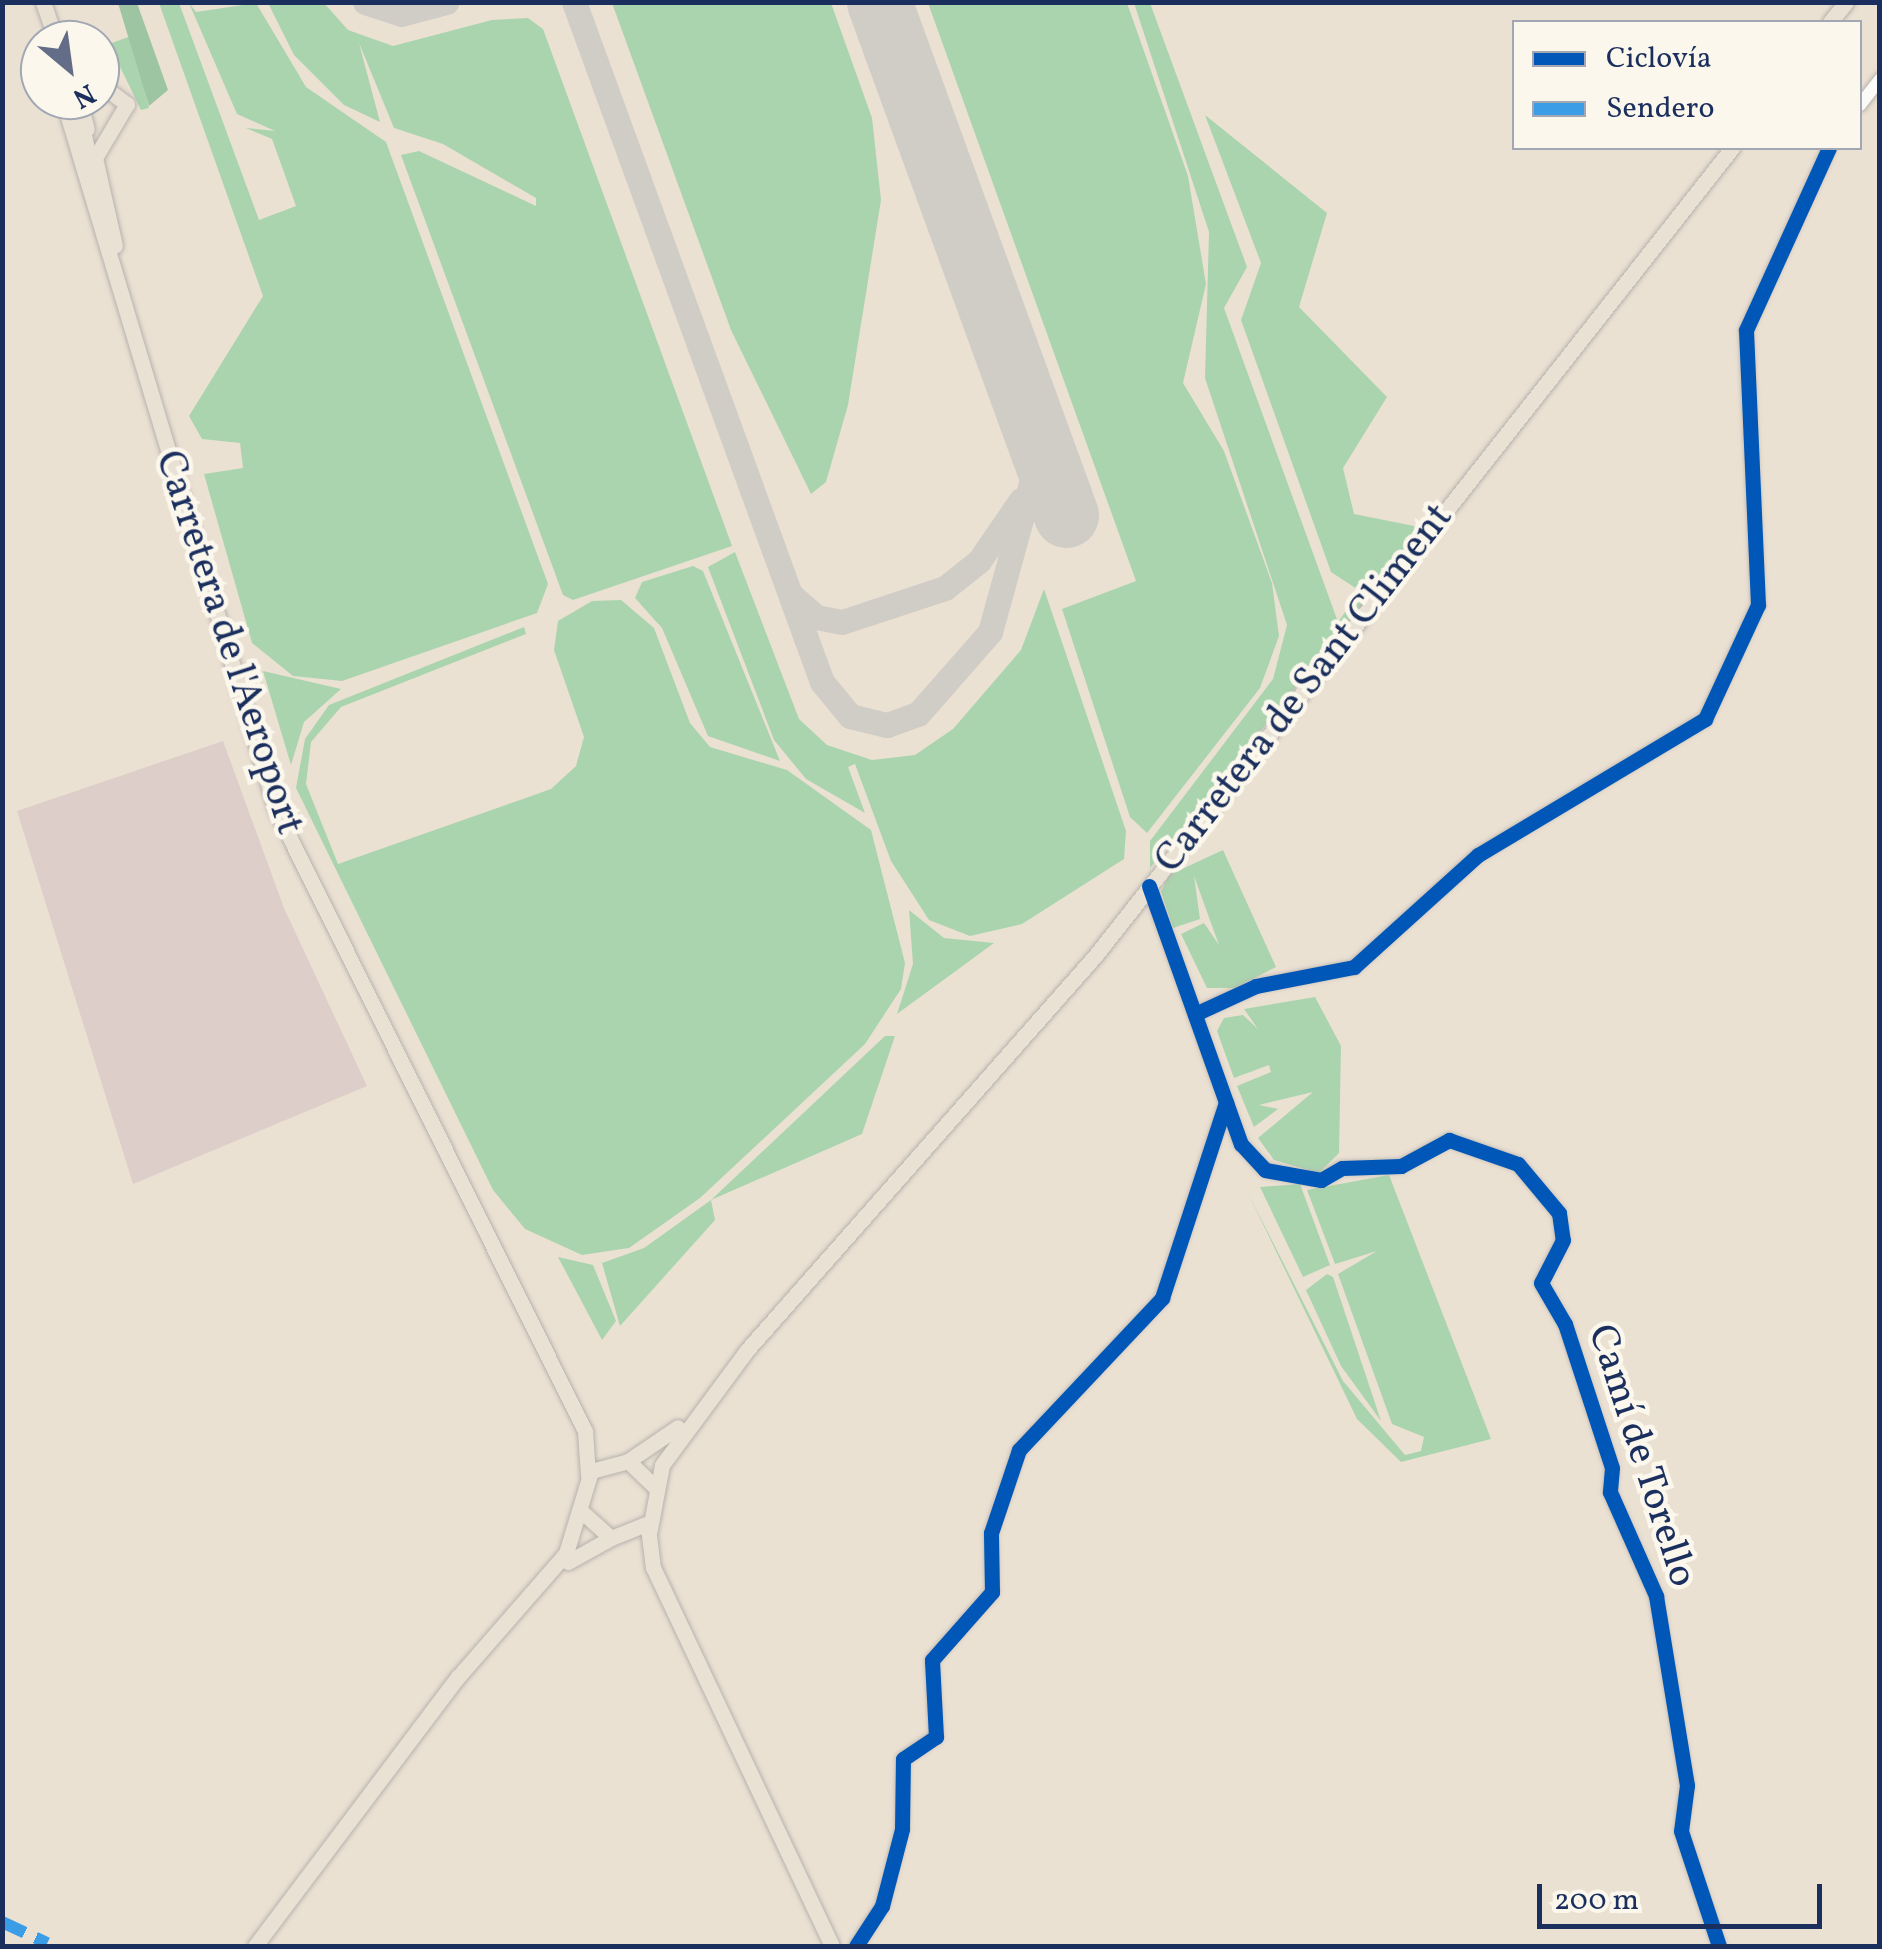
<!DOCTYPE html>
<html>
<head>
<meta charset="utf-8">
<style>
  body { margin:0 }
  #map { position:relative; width:1882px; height:1949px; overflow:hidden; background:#ebe1d3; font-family:Vollkorn,serif }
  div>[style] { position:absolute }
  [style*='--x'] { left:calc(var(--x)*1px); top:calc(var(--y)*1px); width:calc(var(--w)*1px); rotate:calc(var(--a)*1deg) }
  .industrial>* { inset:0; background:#ddcec9 }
  .green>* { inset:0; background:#aad4ae }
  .forest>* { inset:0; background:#9ec5a2 }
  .taxiway>* { height:25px; margin:-12.5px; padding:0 12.5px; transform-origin:12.5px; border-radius:12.5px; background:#d0ccc6 }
  .runway>* { height:65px; margin:-32.5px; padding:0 32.5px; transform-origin:32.5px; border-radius:32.5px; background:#d0ccc6 }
  .roads { filter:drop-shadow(0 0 2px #b7b2ae) drop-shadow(0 0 2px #b7b2ae) }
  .minor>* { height:12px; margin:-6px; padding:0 6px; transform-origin:6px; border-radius:6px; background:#fcfaf8 }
  .major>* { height:15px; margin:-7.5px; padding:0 7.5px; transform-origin:7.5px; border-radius:7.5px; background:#e8e1d4 }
  .quiet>* { height:12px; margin-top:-6px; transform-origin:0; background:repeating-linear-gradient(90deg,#3b9de6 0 25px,transparent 0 37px) }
  .cycleway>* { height:15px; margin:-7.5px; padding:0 7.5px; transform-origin:7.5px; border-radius:7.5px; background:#0057b8 }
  span { translate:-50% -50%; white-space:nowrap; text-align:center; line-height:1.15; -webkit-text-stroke:9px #fbf7ec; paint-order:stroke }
  .street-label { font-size:40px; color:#1b2f5e }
  .frame { position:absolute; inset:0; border:5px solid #1b2f5e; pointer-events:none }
  .legend { position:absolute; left:1512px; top:20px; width:350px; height:130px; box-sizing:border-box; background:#fbf7ec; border:2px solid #a1a7b3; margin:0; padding:12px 18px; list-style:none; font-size:30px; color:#1b2f5e }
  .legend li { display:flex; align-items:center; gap:20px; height:50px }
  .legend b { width:50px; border:2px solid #a1a7b3 }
  .north { position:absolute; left:20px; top:20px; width:100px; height:100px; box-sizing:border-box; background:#fbf7ec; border:2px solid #a1a7b3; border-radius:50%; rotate:151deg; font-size:28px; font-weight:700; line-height:40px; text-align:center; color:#1b2f5e }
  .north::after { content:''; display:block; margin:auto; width:35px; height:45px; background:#646d87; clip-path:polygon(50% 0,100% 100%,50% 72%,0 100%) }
  .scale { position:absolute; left:1537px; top:1884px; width:285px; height:45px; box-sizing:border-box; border:5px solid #1b2f5e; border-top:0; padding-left:12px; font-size:30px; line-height:35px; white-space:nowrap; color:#1b2f5e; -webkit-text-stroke:8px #fbf7ec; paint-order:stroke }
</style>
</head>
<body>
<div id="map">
  <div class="industrial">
    <i style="clip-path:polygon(223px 741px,284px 908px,367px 1086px,133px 1184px,17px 811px)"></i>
  </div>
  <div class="green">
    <i style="clip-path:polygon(159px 3px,179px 3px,259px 220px,296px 206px,272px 139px,246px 128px,275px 131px,237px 114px,189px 3px,196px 12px,256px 3px,306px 87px,386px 142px,548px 584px,537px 613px,342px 681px,293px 676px,252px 643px,204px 474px,243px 468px,240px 443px,202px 439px,189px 416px,263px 296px)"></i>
    <i style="clip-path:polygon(268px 3px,324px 3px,348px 30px,393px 46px,492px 20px,528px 18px,543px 29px,732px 546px,573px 600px,563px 595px,401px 155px,419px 151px,536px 206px,536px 198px,443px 144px,394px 128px,359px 43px,380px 122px,344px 105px,294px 55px)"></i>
    <i style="clip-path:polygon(612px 3px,831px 3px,872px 118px,881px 200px,848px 405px,826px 482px,811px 494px,731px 330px)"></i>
    <i style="clip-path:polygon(928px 3px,1127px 3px,1188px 176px,1206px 284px,1183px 383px,1224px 451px,1272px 583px,1279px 636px,1260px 688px,1147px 833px,1130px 817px,1062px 609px,1136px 581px)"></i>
    <i style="clip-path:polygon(1134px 3px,1150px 3px,1247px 267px,1224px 308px,1338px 622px,1360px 591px,1331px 572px,1241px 320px,1261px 263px,1205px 115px,1327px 213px,1299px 307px,1387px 397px,1343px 468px,1354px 514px,1424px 528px,1150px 868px,1150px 841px,1273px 679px,1287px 625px,1205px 378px,1209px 232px)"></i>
    <i style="clip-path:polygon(131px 36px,149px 108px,141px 110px,109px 44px)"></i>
    <i style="clip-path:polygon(735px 552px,799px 719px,827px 745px,872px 760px,915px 755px,953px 729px,1021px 650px,1044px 589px,1126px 831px,1124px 859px,1022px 924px,970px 936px,929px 920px,891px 861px,855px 764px,848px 767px,865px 813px,806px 779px,774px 740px,708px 567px)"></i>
    <i style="clip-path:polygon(693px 566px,703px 571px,780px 761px,708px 736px,662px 628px,635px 598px,642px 582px)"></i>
    <i style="clip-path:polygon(621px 600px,654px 628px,690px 723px,710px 747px,787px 770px,871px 830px,905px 963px,901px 989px,865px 1044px,700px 1198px,629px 1248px,582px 1255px,525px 1229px,493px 1190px,296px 788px,305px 739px,329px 705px,524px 627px,526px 634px,341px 707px,311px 742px,306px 784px,338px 864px,551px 789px,576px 766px,584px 737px,554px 650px,558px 621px,592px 601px)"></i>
    <i style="clip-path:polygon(263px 671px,341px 689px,304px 722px,291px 765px)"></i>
    <i style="clip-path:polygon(1223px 850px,1276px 967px,1235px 988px,1207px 988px,1181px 934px,1204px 923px,1219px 945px,1194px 876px,1200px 919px,1173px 928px,1161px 892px,1169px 875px)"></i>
    <i style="clip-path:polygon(909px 910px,944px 938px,994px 943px,897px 1014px,913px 964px)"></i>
    <i style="clip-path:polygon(1315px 997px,1341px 1046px,1339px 1153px,1319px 1173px,1274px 1160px,1258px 1138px,1313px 1092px,1259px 1105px,1278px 1109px,1254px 1127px,1237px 1086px,1271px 1072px,1269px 1065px,1234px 1078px,1217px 1031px,1224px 1018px,1243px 1015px,1258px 1029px,1244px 1009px)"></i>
    <i style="clip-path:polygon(885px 1036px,895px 1036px,862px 1134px,711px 1200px,715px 1220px,620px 1326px,602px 1263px,644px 1248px,711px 1200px)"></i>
    <i style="clip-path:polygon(1389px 1175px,1491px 1439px,1401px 1462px,1357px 1419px,1247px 1191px,1343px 1381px,1405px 1455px,1421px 1451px,1424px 1437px,1392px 1424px,1338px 1274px,1377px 1251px,1335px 1264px,1307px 1190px)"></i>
    <i style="clip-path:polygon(1300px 1184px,1330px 1265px,1303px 1277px,1260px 1187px)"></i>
    <i style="clip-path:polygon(558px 1257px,593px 1265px,616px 1321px,602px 1340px)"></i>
    <i style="clip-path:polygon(1327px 1274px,1333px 1277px,1381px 1421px,1341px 1366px,1306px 1290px)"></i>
  </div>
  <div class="forest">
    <i style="clip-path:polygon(118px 3px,137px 3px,168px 90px,149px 106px)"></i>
  </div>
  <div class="taxiway">
    <i style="--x:365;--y:2;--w:38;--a:18"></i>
    <i style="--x:401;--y:14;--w:47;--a:-14.9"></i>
    <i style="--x:574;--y:2;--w:724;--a:69.96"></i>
    <i style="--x:822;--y:682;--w:44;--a:50.5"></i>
    <i style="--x:850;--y:716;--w:38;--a:14"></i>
    <i style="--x:887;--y:725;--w:33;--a:-20"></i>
    <i style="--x:918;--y:714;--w:109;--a:-48.7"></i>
    <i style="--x:990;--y:632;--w:166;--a:-74.6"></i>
    <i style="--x:1034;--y:472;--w:43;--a:-90"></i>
    <i style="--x:792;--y:596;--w:32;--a:41"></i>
    <i style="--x:816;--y:617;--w:26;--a:11"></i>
    <i style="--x:842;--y:622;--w:108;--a:-18.3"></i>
    <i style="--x:945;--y:588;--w:43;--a:-38.5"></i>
    <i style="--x:979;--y:561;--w:74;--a:-55.5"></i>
  </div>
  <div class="runway">
    <i style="--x:879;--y:2;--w:546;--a:69.97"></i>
  </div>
  <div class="roads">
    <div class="minor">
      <i style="--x:1860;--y:105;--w:33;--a:-52"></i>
      <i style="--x:1149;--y:886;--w:274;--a:70.4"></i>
      <i style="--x:1241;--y:1144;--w:35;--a:47"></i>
      <i style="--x:1265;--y:1170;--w:57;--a:10.1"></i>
      <i style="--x:1321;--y:1180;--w:24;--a:-30"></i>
      <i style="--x:1342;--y:1168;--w:59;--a:-1.9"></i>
      <i style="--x:1401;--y:1166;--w:55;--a:-28.4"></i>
      <i style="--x:1449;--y:1140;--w:73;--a:19.2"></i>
      <i style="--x:1518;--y:1164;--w:64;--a:50.1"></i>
      <i style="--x:1559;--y:1213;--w:27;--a:82"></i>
      <i style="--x:1563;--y:1240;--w:48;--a:117.1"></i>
      <i style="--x:1541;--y:1283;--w:48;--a:59.7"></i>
      <i style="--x:1565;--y:1324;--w:151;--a:71.9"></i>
      <i style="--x:1612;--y:1468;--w:24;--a:95"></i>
      <i style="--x:1610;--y:1492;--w:114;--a:66.1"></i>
      <i style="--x:1656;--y:1596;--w:192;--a:80.7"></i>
      <i style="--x:1687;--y:1785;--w:46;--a:97.4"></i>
      <i style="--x:1681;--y:1831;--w:121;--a:71.7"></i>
      <i style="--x:1195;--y:1014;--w:67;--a:-24.7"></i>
      <i style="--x:1256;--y:986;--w:100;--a:-11"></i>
      <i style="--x:1354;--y:967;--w:167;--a:-42.1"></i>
      <i style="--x:1478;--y:855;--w:265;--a:-30.9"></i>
      <i style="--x:1705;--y:719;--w:126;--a:-65.1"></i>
      <i style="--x:1758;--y:605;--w:275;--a:-92.5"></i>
      <i style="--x:1746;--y:330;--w:200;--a:-65.5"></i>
      <i style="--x:856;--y:1946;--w:48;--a:-57"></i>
      <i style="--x:882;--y:1906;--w:80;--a:-75.4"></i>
      <i style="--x:902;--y:1829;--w:70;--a:-89.2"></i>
      <i style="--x:903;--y:1759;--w:40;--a:-34"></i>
      <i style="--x:936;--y:1737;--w:77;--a:-93"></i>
      <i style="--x:932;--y:1660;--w:91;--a:-48.6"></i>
      <i style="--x:992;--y:1592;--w:59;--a:-91"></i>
      <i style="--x:991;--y:1533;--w:88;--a:-71.4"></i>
      <i style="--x:1019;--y:1450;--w:209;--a:-46.7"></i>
      <i style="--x:1162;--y:1298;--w:206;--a:-71.9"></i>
    </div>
    <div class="major">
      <i style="--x:43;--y:2;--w:40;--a:71.1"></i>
      <i style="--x:1830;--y:22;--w:26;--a:-51"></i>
      <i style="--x:100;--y:84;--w:34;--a:37"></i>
      <i style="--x:127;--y:104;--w:63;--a:120.7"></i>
      <i style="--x:95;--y:158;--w:90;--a:77.2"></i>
      <i style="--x:63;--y:100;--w:741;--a:73.3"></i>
      <i style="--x:276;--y:810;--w:694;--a:63.55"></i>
      <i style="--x:585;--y:1431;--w:44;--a:86.1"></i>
      <i style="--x:79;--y:100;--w:30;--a:75"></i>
      <i style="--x:81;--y:122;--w:41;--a:77.3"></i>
      <i style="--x:628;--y:1461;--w:60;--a:-34.2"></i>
      <i style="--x:581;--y:1511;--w:40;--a:42"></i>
      <i style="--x:611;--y:1538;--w:43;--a:-21.8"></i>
      <i style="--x:568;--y:1562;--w:49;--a:-29.2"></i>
      <i style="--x:255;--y:1946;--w:337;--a:-53"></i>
      <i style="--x:458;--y:1677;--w:164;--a:-48.9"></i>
      <i style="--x:566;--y:1553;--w:86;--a:-73"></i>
      <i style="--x:591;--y:1471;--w:38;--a:-15"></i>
      <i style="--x:628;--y:1461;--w:39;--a:44"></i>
      <i style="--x:832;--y:1946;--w:418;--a:-115.3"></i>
      <i style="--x:653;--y:1568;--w:34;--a:-97"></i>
      <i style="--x:649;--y:1534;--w:70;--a:-79.3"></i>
      <i style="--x:662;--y:1465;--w:143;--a:-53.5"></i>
      <i style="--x:747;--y:1350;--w:526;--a:-48.55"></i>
      <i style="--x:1095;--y:956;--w:1029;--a:-51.75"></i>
    </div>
  </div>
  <div class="quiet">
    <i style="--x:2;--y:1922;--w:50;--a:25"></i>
  </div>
  <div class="cycleway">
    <i style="--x:1149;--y:886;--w:274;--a:70.4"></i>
    <i style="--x:1241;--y:1144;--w:35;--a:47"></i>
    <i style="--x:1265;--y:1170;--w:57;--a:10.1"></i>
    <i style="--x:1321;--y:1180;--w:24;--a:-30"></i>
    <i style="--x:1342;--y:1168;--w:59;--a:-1.9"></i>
    <i style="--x:1401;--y:1166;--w:55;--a:-28.4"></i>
    <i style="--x:1449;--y:1140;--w:73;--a:19.2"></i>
    <i style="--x:1518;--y:1164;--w:64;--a:50.1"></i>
    <i style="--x:1559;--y:1213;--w:27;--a:82"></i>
    <i style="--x:1563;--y:1240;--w:48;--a:117.1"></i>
    <i style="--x:1541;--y:1283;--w:48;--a:59.7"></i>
    <i style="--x:1565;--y:1324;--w:151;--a:71.9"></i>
    <i style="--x:1612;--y:1468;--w:24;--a:95"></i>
    <i style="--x:1610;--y:1492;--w:114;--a:66.1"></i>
    <i style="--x:1656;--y:1596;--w:192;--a:80.7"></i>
    <i style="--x:1687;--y:1785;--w:46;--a:97.4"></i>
    <i style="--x:1681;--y:1831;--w:121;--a:71.7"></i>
    <i style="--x:1195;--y:1014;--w:67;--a:-24.7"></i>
    <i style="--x:1256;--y:986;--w:100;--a:-11"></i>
    <i style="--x:1354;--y:967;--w:167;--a:-42.1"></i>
    <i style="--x:1478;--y:855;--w:265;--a:-30.9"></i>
    <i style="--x:1705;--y:719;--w:126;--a:-65.1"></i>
    <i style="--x:1758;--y:605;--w:275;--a:-92.5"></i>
    <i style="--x:1746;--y:330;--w:200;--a:-65.5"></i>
    <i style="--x:856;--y:1946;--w:48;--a:-57"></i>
    <i style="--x:882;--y:1906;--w:80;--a:-75.4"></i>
    <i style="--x:902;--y:1829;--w:70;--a:-89.2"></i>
    <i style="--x:903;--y:1759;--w:40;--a:-34"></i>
    <i style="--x:936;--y:1737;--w:77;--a:-93"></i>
    <i style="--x:932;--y:1660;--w:91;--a:-48.6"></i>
    <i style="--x:992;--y:1592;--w:59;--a:-91"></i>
    <i style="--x:991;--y:1533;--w:88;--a:-71.4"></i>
    <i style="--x:1019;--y:1450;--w:209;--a:-46.7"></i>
    <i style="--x:1162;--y:1298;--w:206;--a:-71.9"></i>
  </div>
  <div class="street-label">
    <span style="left:228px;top:643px;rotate:72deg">Carretera de l'Aeroport</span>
    <span style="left:1305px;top:689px;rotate:-52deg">Carretera de Sant Climent</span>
    <span style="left:1641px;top:1456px;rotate:72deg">Camí de Torello</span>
  </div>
  <div class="frame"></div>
  <ul class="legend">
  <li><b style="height:12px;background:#0057b8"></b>Ciclovía</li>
  <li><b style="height:12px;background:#3b9de6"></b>Sendero</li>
  </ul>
  <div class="north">N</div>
  <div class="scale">200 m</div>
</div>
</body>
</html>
